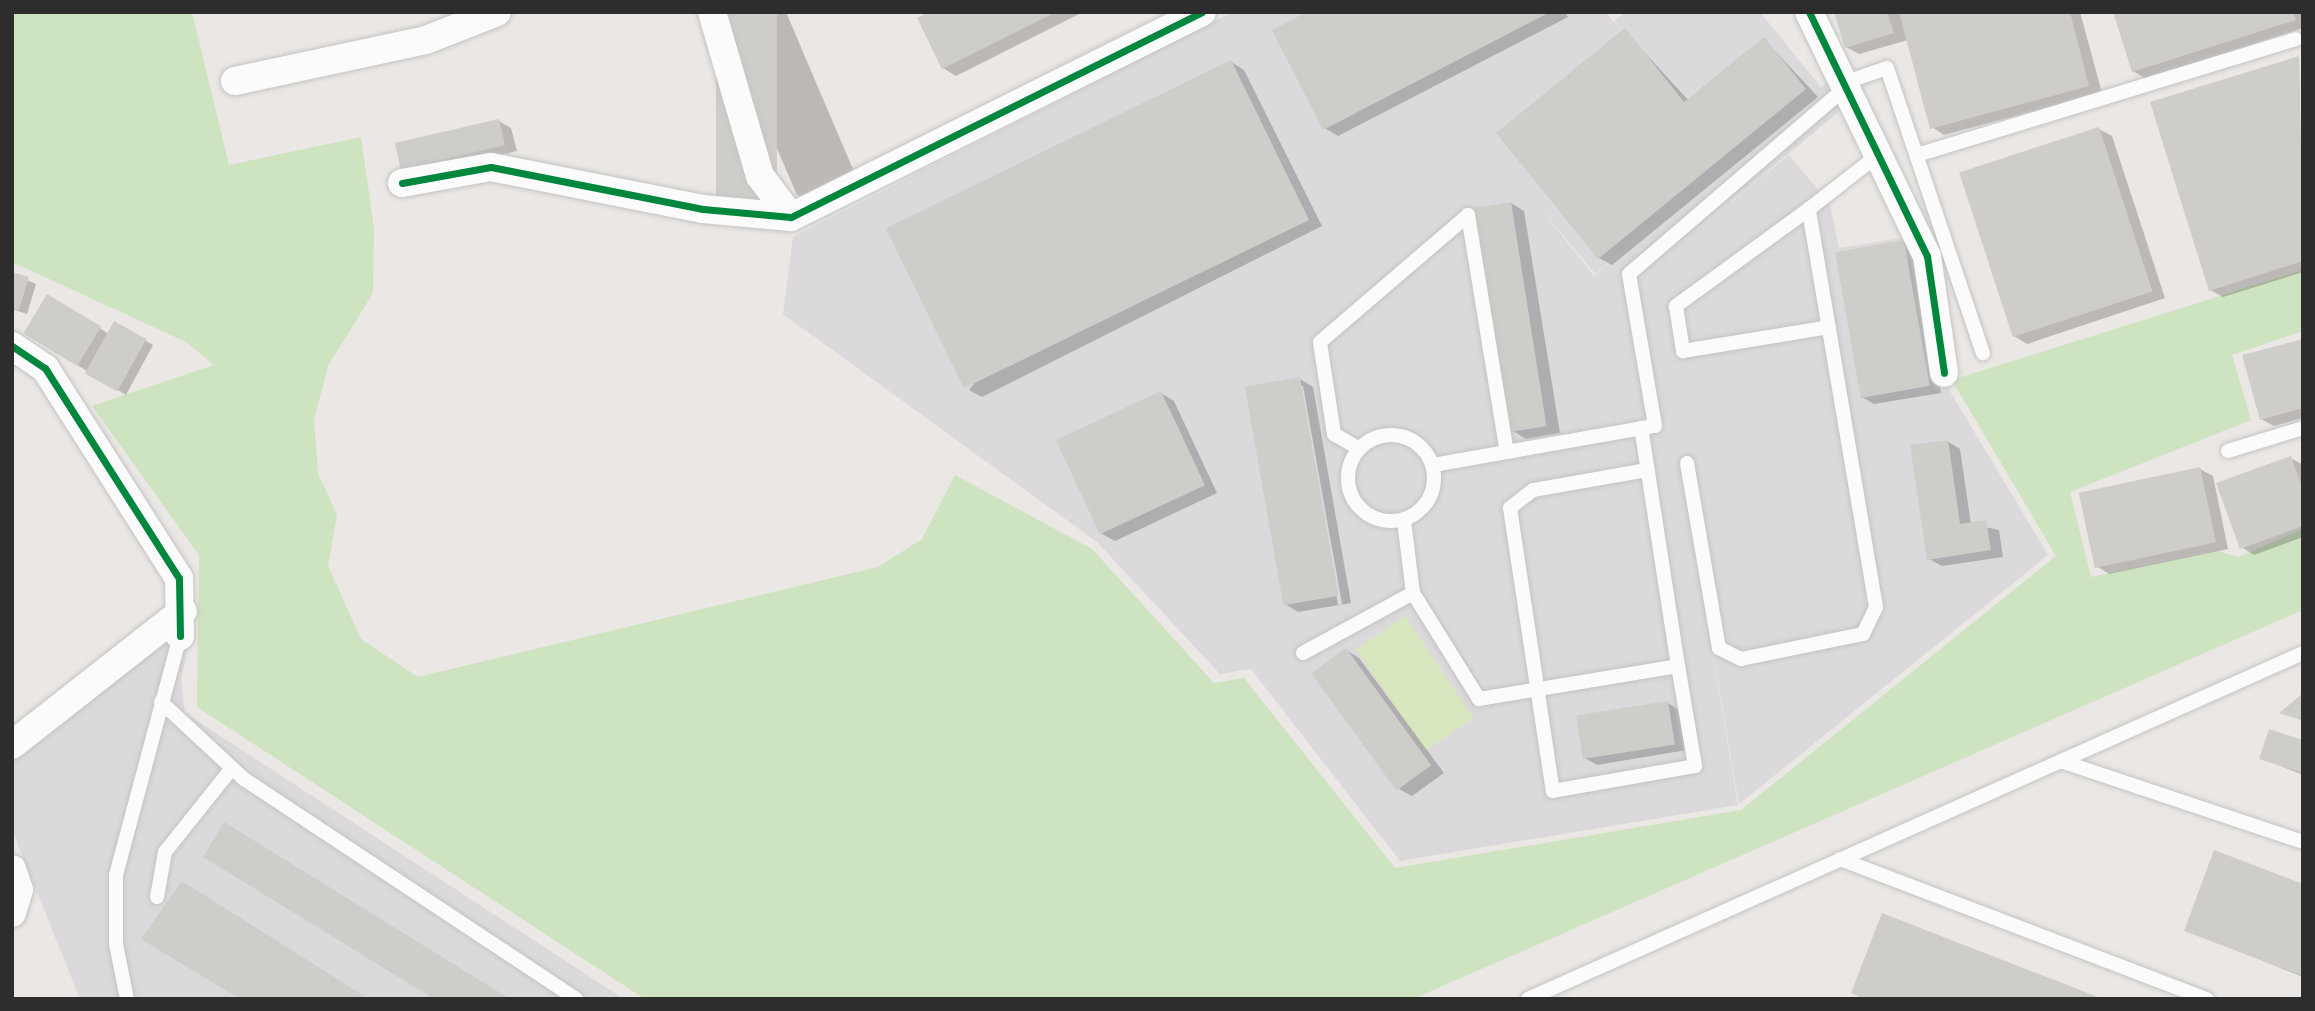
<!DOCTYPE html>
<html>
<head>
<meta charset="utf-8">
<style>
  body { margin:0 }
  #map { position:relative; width:2315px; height:1011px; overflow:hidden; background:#eae7e4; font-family:Jost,sans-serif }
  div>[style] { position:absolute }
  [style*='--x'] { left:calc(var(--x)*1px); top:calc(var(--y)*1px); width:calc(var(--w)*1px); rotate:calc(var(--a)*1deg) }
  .industrial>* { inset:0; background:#dbd9db }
  .green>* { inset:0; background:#cee3c0 }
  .pitch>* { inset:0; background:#d7e6bf; transform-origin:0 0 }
  .shadow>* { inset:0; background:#0003 }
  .building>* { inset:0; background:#cfcdca; transform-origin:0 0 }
  .roads { filter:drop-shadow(0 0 2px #c4c4c3) drop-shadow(0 0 2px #c4c4c3) }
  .lane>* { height:14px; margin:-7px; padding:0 7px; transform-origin:7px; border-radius:7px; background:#fcfbfb }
  .lane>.ring { margin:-7px; padding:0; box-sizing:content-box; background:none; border:14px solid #fcfbfb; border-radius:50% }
  .street>* { height:28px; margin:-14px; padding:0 14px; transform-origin:14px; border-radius:14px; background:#fcfbfb }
  .cycleway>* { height:7px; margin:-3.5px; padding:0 3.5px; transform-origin:3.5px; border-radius:3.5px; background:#00873e }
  span { translate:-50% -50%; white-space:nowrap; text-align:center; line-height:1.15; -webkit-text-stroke:5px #fff; paint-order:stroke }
  .frame { position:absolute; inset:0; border:14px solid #2d2d2d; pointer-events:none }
</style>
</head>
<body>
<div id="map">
  <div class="industrial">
    <i style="clip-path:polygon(evenodd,1232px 12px,1607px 12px,1613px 22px,1626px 12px,1760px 12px,1821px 87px,1836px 76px,1849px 103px,1701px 227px,1789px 155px,1830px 204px,1839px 248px,1914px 236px,1942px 378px,2048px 555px,1739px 804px,1697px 561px,1738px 805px,1400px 861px,1251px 669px,1220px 674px,1097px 542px,783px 314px,793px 237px,1232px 12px,1686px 198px,1594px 276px,1534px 200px,1595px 274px,1686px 198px)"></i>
    <i style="clip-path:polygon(171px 621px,188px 649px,181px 678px,185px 713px,624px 999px,80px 999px,12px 830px,12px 750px)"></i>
  </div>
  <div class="green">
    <i style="clip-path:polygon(12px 12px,192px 12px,229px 165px,361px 137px,374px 228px,373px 293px,328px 366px,314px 420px,318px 474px,337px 514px,328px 566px,361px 639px,418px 677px,878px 567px,922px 539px,955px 475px,1092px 549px,1214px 683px,1244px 678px,1395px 868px,1741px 810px,2056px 556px,1952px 380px,2303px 270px,2303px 331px,2232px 355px,2251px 420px,2070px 492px,2091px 577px,2218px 551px,2238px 557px,2303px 529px,2303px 610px,1413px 999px,645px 999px,197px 707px,199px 555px,92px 406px,214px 365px,186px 342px,12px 262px)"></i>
  </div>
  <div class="pitch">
    <i style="left:1405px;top:616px;width:123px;height:59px;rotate:56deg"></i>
  </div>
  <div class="shadow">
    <i style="clip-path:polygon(718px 12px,786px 12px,858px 181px,810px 202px,797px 195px)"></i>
    <i style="clip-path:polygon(933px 12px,1083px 12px,956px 76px,943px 68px)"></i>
    <i style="clip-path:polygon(1311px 12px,1565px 12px,1568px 17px,1338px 136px,1325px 128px)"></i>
    <i style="clip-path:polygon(1836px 12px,2080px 12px,2102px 93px,1944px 135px,1932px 127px,1908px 40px,1859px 54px,1846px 47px)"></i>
    <i style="clip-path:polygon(2115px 12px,2303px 12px,2303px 28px,2146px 79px,2133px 71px)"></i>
    <i style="clip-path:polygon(1625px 31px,1689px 101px,1764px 39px,1818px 97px,1612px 265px,1599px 258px)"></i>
    <i style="clip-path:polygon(2299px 57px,2303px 272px,2223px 297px,2210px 290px)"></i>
    <i style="clip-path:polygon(1231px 62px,1244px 70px,1322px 226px,982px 397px,969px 390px)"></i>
    <i style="clip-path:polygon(499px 121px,511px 128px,517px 151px,415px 175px,402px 168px)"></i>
    <i style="clip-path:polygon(2099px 129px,2112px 136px,2165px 298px,2027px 344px,2014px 336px)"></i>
    <i style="clip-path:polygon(1511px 203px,1524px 211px,1560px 433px,1526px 439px,1513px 431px)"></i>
    <i style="clip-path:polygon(1904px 242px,1917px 249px,1941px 393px,1874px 404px,1862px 397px)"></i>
    <i style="clip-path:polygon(12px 274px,36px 284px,27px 314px,12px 309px)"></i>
    <i style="clip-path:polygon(61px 304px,109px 334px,115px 323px,153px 345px,126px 395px,25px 333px)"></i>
    <i style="clip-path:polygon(2303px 340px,2303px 418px,2274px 426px,2261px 419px)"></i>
    <i style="clip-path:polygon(evenodd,1300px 379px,1313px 387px,1351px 603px,1298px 612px,1285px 604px,1300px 379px,1300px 386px,1303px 386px,1342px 604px,1338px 605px,1300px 386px)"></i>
    <i style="clip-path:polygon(1161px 393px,1174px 401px,1217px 493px,1115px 541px,1102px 534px)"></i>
    <i style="clip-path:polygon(1947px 441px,1960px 449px,1971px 524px,1999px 530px,2003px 557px,1942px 566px,1929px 559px)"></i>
    <i style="clip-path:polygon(2291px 458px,2303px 465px,2303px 537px,2254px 555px,2241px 547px)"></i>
    <i style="clip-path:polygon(2200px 469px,2213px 476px,2228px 549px,2109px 574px,2096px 566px)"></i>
    <i style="clip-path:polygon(1346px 650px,1359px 658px,1444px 773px,1412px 796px,1399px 789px)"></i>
    <i style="clip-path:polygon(1668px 703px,1681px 711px,1687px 750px,1597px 765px,1585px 758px)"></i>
    <i style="clip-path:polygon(2303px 742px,2303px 775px,2261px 758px)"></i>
    <i style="clip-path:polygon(2303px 885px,2303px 977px,2186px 930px)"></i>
  </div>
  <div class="building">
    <i style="left:716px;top:12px;width:61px;height:200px"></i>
    <i style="clip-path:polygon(929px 12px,1056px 12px,942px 69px,917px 18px)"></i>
    <i style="clip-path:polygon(1307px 12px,1550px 12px,1323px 130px,1272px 30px)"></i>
    <i style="clip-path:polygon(1834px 12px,1887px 12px,1894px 33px,1845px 48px)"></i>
    <i style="clip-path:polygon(1899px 12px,2070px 12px,2089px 86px,1930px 129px)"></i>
    <i style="clip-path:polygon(2113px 12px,2293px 12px,2296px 20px,2132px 72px)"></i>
    <i style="clip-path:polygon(1625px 28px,1684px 102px,1764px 37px,1806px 89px,1598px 259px,1496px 133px)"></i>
    <i style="clip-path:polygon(2299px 56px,2303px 261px,2209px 291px,2150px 102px)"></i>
    <i style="left:1231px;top:60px;width:178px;height:384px;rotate:64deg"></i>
    <i style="left:499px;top:119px;width:27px;height:107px;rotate:77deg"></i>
    <i style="left:2099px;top:127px;width:173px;height:147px;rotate:72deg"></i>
    <i style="left:1511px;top:202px;width:227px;height:37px;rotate:81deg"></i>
    <i style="left:1904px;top:240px;width:148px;height:70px;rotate:80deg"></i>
    <i style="clip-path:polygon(12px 272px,29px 277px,19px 310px,12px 308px)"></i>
    <i style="left:47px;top:294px;width:63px;height:46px;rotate:31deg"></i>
    <i style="left:114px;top:321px;width:37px;height:60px;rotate:29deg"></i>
    <i style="clip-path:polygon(2303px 339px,2303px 408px,2260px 420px,2242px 355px)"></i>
    <i style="left:1300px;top:377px;width:222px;height:56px;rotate:80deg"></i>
    <i style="left:1161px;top:391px;width:104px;height:116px;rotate:65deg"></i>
    <i style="clip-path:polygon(1948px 440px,1960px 524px,1986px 520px,1991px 550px,1927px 560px,1910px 445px)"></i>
    <i style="clip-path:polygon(2291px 456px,2303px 489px,2303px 526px,2240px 549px,2216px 483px)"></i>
    <i style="left:2200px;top:467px;width:77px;height:124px;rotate:78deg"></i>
    <i style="left:1346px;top:648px;width:145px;height:43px;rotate:54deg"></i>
    <i style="clip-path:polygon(2303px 693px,2303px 721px,2279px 713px)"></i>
    <i style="left:1668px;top:701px;width:44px;height:93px;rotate:81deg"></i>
    <i style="clip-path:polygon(2269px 729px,2303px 740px,2303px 773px,2259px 759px)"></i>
    <i style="clip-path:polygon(224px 822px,510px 999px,434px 999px,203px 857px)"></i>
    <i style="clip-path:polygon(2214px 850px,2303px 884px,2303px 976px,2184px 931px)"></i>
    <i style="clip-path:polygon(182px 881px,369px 999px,240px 999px,141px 939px)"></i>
    <i style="clip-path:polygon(1882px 913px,2103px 999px,1865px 999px,1851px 993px)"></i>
  </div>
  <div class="roads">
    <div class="lane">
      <i style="--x:1843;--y:83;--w:46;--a:-18.8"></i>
      <i style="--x:1887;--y:68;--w:301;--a:71.4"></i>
      <i style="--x:1917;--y:155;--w:396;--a:-17"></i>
      <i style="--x:1809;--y:209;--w:165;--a:143.9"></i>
      <i style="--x:1676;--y:306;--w:46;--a:81.2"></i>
      <i style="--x:1683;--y:351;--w:148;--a:-9.3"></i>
      <i style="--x:1468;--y:215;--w:240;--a:80.7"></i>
      <i class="ring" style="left:1348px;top:435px;width:72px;height:72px"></i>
      <i style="--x:1358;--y:448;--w:28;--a:-150"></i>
      <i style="--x:1334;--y:434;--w:93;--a:-98.7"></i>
      <i style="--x:1320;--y:342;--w:195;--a:-40.6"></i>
      <i style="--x:2228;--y:451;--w:78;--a:-17"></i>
      <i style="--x:1687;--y:463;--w:188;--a:80.2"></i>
      <i style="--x:1719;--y:648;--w:25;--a:27"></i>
      <i style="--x:1741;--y:659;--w:125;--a:-11.6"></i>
      <i style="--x:1863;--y:634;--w:30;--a:-64"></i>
      <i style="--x:1876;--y:607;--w:404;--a:-99.6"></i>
      <i style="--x:1809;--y:209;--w:88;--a:-38"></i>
      <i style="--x:1433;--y:465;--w:225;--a:-10"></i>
      <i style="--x:1655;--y:426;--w:154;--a:-99.7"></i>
      <i style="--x:1629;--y:274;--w:285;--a:-40.7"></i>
      <i style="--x:1647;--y:470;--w:116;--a:170"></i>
      <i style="--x:1533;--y:490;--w:29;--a:142"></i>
      <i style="--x:1510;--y:508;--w:286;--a:81.4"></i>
      <i style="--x:1553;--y:791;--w:144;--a:-10"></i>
      <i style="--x:1695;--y:766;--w:101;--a:-99.6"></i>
      <i style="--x:1404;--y:521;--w:73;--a:82.9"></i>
      <i style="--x:1413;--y:593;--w:125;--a:58.1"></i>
      <i style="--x:1479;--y:699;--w:202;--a:-9.4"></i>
      <i style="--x:1678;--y:666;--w:241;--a:-98.8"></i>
      <i style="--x:1303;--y:653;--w:125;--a:-28.6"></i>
      <i style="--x:161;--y:702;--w:113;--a:42.9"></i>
      <i style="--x:244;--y:779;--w:398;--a:33.5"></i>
      <i style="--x:2061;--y:761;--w:255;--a:18.5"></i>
      <i style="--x:1840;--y:859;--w:393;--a:20.9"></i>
      <i style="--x:157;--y:897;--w:46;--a:-79.9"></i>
      <i style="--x:165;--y:852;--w:107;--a:-51.4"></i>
      <i style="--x:127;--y:999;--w:56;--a:-101.3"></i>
      <i style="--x:116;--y:944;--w:69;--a:-90"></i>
      <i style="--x:116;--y:875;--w:247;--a:-75"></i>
      <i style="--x:1528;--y:999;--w:849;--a:-24.06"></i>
    </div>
    <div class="street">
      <i style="--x:712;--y:12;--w:171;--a:73.7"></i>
      <i style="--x:760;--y:176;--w:51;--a:52.9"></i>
      <i style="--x:1809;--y:12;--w:271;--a:64.2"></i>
      <i style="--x:1927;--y:256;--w:118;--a:81.7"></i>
      <i style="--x:235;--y:81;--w:195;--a:-12.1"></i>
      <i style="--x:426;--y:40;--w:76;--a:-21.5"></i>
      <i style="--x:402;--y:183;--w:90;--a:-10.2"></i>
      <i style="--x:491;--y:167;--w:216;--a:11.2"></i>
      <i style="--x:703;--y:209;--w:88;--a:5.2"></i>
      <i style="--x:791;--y:217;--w:459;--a:-26.5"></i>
      <i style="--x:12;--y:346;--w:40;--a:34"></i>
      <i style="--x:45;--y:368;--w:249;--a:57.5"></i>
      <i style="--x:179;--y:578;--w:58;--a:89"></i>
      <i style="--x:12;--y:745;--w:217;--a:-38.1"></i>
      <i style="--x:12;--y:869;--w:22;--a:72"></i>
      <i style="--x:19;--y:890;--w:24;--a:107"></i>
    </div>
  </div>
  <div class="cycleway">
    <i style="--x:1809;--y:12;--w:271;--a:64.2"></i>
    <i style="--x:1927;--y:256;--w:118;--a:81.7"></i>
    <i style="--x:402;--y:183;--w:90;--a:-10.2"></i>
    <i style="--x:491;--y:167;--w:216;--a:11.2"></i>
    <i style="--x:703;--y:209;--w:88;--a:5.2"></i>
    <i style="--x:791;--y:217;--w:459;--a:-26.5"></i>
    <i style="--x:12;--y:346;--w:40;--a:34"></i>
    <i style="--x:45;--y:368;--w:249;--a:57.5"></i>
    <i style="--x:179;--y:578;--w:58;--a:89"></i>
  </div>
  <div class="frame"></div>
</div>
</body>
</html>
